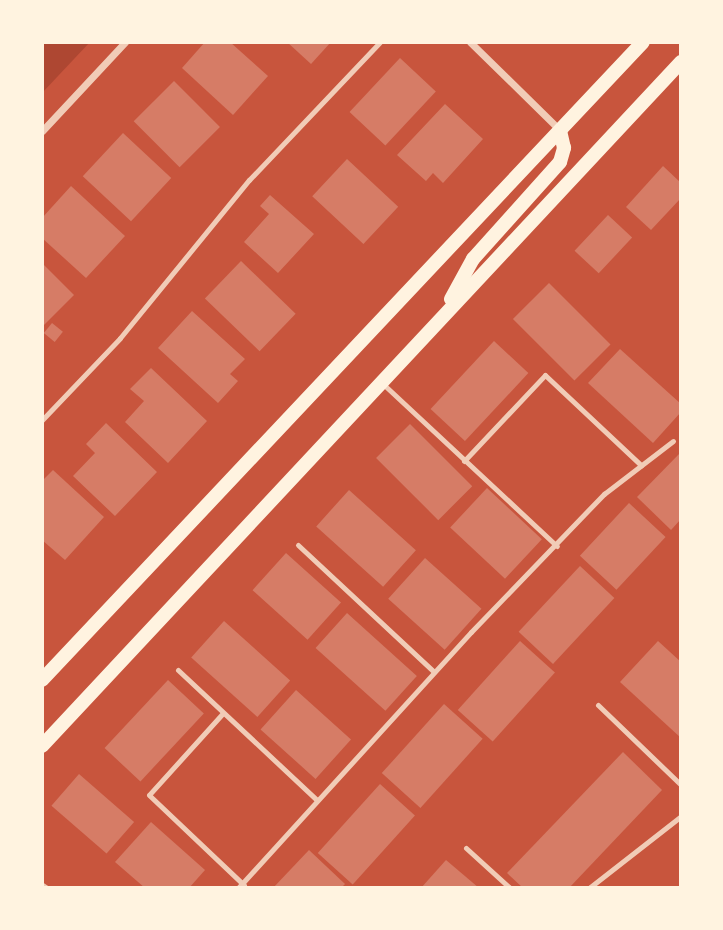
<!DOCTYPE html>
<html>
<head>
<meta charset="utf-8">
<style>
  body { margin:0 }
  #map { position:relative; width:723px; height:930px; overflow:hidden; background:#c8553d; font-family:Ubuntu,sans-serif }
  div>[style] { position:absolute }
  [style*='--x'] { left:calc(var(--x)*1px); top:calc(var(--y)*1px); width:calc(var(--w)*1px); rotate:calc(var(--a)*1deg) }
  .green>* { inset:0; background:#ae4732 }
  .building>* { inset:0; background:#d67c66; transform-origin:0 0 }
  .service>* { height:5px; margin:-2.5px; padding:0 2.5px; transform-origin:2.5px; border-radius:2.5px; background:#f1ccb7 }
  .minor>* { height:7px; margin:-3.5px; padding:0 3.5px; transform-origin:3.5px; border-radius:3.5px; background:#f1ccb7 }
  .secondary>* { height:14px; margin:-7px; padding:0 7px; transform-origin:7px; border-radius:7px; background:#fff3e0 }
  span { translate:-50% -50%; white-space:nowrap; text-align:center; line-height:1.15; -webkit-text-stroke:5px #fff3e0; paint-order:stroke }
  .frame { position:absolute; inset:0; border:44px solid #fff3e0; pointer-events:none }
</style>
</head>
<body>
<div id="map">
  <div class="green">
    <i style="clip-path:polygon(42px 42px,90px 42px,42px 93px)"></i>
  </div>
  <div class="building">
    <i style="clip-path:polygon(205px 42px,230px 42px,268px 76px,233px 115px,182px 68px)"></i>
    <i style="clip-path:polygon(287px 42px,331px 42px,311px 64px)"></i>
    <i style="left:400px;top:58px;width:49px;height:74px;rotate:43deg"></i>
    <i style="left:174px;top:81px;width:65px;height:57px;rotate:45deg"></i>
    <i style="clip-path:polygon(445px 104px,483px 139px,443px 183px,433px 173px,426px 181px,397px 155px)"></i>
    <i style="left:123px;top:133px;width:66px;height:59px;rotate:43deg"></i>
    <i style="left:347px;top:159px;width:70px;height:51px;rotate:43deg"></i>
    <i style="clip-path:polygon(663px 166px,681px 183px,681px 198px,651px 230px,626px 207px)"></i>
    <i style="clip-path:polygon(71px 186px,125px 236px,86px 278px,42px 238px,42px 218px)"></i>
    <i style="clip-path:polygon(270px 195px,314px 234px,278px 273px,244px 242px,269px 214px,260px 206px)"></i>
    <i style="left:608px;top:215px;width:33px;height:49px;rotate:43deg"></i>
    <i style="left:241px;top:261px;width:76px;height:52px;rotate:44deg"></i>
    <i style="clip-path:polygon(42px 263px,74px 295px,42px 327px)"></i>
    <i style="left:549px;top:283px;width:87px;height:51px;rotate:45deg"></i>
    <i style="clip-path:polygon(192px 311px,245px 359px,230px 374px,238px 381px,218px 403px,158px 348px)"></i>
    <i style="left:52px;top:323px;width:14px;height:13px;rotate:39deg"></i>
    <i style="left:494px;top:341px;width:47px;height:93px;rotate:43deg"></i>
    <i style="clip-path:polygon(620px 349px,681px 404px,681px 412px,653px 443px,588px 383px)"></i>
    <i style="clip-path:polygon(151px 368px,207px 421px,168px 463px,125px 422px,144px 401px,130px 389px)"></i>
    <i style="clip-path:polygon(106px 423px,157px 472px,115px 516px,73px 476px,95px 453px,86px 444px)"></i>
    <i style="left:410px;top:424px;width:88px;height:48px;rotate:45deg"></i>
    <i style="clip-path:polygon(681px 452px,681px 519px,671px 530px,637px 497px)"></i>
    <i style="clip-path:polygon(53px 470px,104px 517px,65px 560px,42px 540px,42px 481px)"></i>
    <i style="left:487px;top:488px;width:75px;height:54px;rotate:43deg"></i>
    <i style="left:349px;top:490px;width:90px;height:49px;rotate:42deg"></i>
    <i style="left:629px;top:503px;width:50px;height:72px;rotate:43deg"></i>
    <i style="left:286px;top:553px;width:74px;height:50px;rotate:42deg"></i>
    <i style="left:425px;top:558px;width:76px;height:55px;rotate:42deg"></i>
    <i style="left:580px;top:566px;width:47px;height:90px;rotate:43deg"></i>
    <i style="left:347px;top:613px;width:94px;height:47px;rotate:42deg"></i>
    <i style="left:224px;top:621px;width:89px;height:49px;rotate:42deg"></i>
    <i style="left:520px;top:641px;width:47px;height:93px;rotate:42deg"></i>
    <i style="clip-path:polygon(658px 641px,681px 662px,681px 738px,620px 682px)"></i>
    <i style="left:168px;top:680px;width:49px;height:93px;rotate:43deg"></i>
    <i style="left:296px;top:690px;width:74px;height:53px;rotate:42deg"></i>
    <i style="left:444px;top:704px;width:52px;height:93px;rotate:42deg"></i>
    <i style="clip-path:polygon(623px 752px,662px 790px,569px 888px,523px 888px,507px 873px)"></i>
    <i style="left:79px;top:774px;width:73px;height:42px;rotate:41deg"></i>
    <i style="left:380px;top:784px;width:47px;height:93px;rotate:42deg"></i>
    <i style="clip-path:polygon(151px 822px,205px 870px,189px 888px,145px 888px,115px 862px)"></i>
    <i style="clip-path:polygon(309px 850px,345px 884px,341px 888px,273px 888px)"></i>
    <i style="clip-path:polygon(446px 860px,479px 888px,421px 888px)"></i>
  </div>
  <div class="service">
    <i style="--x:382;--y:383;--w:239;--a:43"></i>
    <i style="--x:42;--y:420;--w:113;--a:-46.4"></i>
    <i style="--x:120;--y:338;--w:204;--a:-50.8"></i>
    <i style="--x:249;--y:180;--w:190;--a:-46.5"></i>
    <i style="--x:464;--y:461;--w:118;--a:-46.7"></i>
    <i style="--x:545;--y:375;--w:132;--a:43.2"></i>
    <i style="--x:298;--y:545;--w:186;--a:43"></i>
    <i style="--x:178;--y:670;--w:190;--a:43.1"></i>
    <i style="--x:598;--y:705;--w:115;--a:43.9"></i>
    <i style="--x:223;--y:713;--w:110;--a:132.1"></i>
    <i style="--x:149;--y:795;--w:131;--a:43.5"></i>
    <i style="--x:466;--y:848;--w:59;--a:42.3"></i>
    <i style="--x:238;--y:888;--w:346;--a:-47.7"></i>
    <i style="--x:471;--y:632;--w:192;--a:-46.1"></i>
    <i style="--x:604;--y:494;--w:87;--a:-37.5"></i>
    <i style="--x:589;--y:888;--w:117;--a:-38"></i>
  </div>
  <div class="minor">
    <i style="--x:470;--y:42;--w:126;--a:44.4"></i>
    <i style="--x:42;--y:131;--w:122;--a:-47"></i>
    <i style="--x:42;--y:886;--w:4;--a:34"></i>
  </div>
  <div class="secondary">
    <i style="--x:451;--y:299;--w:46;--a:-61.2"></i>
    <i style="--x:473;--y:259;--w:130;--a:-48.1"></i>
    <i style="--x:560;--y:162;--w:15;--a:-74"></i>
    <i style="--x:564;--y:148;--w:18;--a:-103"></i>
    <i style="--x:42;--y:680;--w:876;--a:-46.71"></i>
    <i style="--x:42;--y:746;--w:936;--a:-46.95"></i>
  </div>
  <div class="frame"></div>
</div>
</body>
</html>
